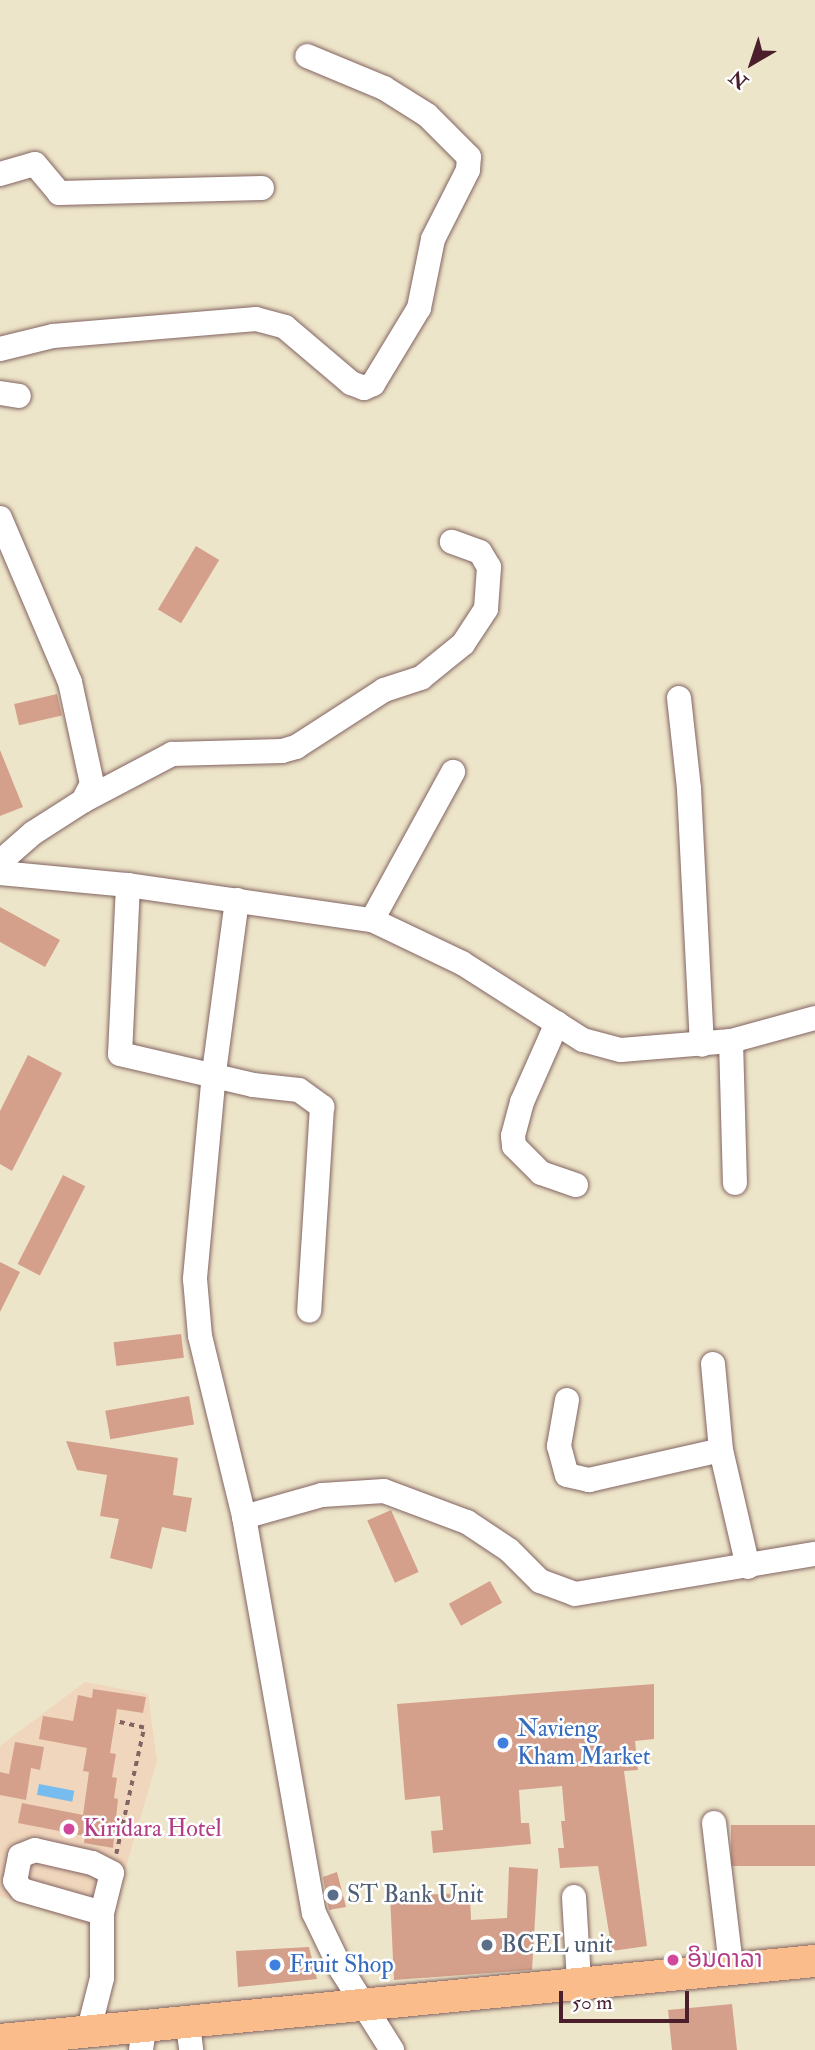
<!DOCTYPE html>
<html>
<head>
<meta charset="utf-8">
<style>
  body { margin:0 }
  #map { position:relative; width:815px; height:2050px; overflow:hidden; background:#ede5c9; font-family:"IM FELL Double Pica","Noto Sans Lao",serif }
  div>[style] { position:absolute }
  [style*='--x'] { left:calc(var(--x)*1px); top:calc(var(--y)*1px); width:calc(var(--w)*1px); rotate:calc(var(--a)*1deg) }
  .built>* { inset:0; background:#f0d6bc }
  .water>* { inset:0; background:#77bcee; transform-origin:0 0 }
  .building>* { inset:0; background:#d4a08b; transform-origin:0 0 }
  .path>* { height:3.5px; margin-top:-1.75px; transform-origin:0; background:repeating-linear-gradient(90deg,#836462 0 5px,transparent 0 10px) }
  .roads { filter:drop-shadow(0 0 2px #836462) drop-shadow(0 0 2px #836462) }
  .minor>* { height:24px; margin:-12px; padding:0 12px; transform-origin:12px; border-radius:12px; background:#fff }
  .major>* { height:32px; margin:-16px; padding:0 16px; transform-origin:16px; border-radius:16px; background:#fabc8b }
  .dots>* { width:19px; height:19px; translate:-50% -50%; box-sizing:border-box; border:4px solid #fff; border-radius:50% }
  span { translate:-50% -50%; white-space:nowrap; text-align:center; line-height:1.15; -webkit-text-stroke:5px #fff; paint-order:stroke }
  .shop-label { font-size:24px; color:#366cbe }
  .left { translate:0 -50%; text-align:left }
  .hotel-label { font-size:24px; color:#b23c85 }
  .service-label { font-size:24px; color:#4e5e75 }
  .north { position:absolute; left:717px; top:28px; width:70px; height:70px; -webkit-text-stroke:5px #fff; paint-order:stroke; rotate:219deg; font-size:19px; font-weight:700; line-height:28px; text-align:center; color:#4a1f2b }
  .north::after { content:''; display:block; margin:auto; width:24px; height:32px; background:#4a1f2b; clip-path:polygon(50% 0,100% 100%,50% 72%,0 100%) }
  .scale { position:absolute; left:559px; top:1991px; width:130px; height:32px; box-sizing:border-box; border:4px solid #4a1f2b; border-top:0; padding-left:9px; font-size:21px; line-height:24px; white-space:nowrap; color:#4a1f2b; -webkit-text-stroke:5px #fff; paint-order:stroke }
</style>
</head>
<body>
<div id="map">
  <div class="built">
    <i style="clip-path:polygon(85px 1682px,148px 1694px,157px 1761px,107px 1932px,0 1896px,0 1746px)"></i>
  </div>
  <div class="water">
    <i style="left:39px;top:1784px;width:36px;height:11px;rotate:11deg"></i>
  </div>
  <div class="building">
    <i style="left:196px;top:546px;width:27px;height:74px;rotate:31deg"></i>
    <i style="left:57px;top:694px;width:22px;height:44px;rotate:77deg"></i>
    <i style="clip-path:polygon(0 750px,23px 807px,0 816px)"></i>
    <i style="clip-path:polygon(0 907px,60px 940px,45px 967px,0 942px)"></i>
    <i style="clip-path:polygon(28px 1055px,62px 1073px,12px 1171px,0 1164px,0 1111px)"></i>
    <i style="left:63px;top:1175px;width:25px;height:100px;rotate:27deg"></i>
    <i style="clip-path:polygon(0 1262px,20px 1272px,0 1312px)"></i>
    <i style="left:181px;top:1334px;width:24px;height:68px;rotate:83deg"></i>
    <i style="left:189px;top:1396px;width:29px;height:85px;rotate:80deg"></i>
    <i style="clip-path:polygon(66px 1441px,178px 1458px,173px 1495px,192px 1498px,186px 1532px,162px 1527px,152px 1569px,110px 1558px,119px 1519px,100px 1516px,107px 1475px,77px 1470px)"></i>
    <i style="left:391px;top:1510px;width:68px;height:26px;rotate:66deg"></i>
    <i style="left:490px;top:1581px;width:25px;height:47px;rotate:61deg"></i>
    <i style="clip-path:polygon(654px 1684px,654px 1739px,635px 1741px,638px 1770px,624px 1771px,647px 1946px,612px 1951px,598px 1866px,560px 1868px,558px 1848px,564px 1848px,561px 1821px,565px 1821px,562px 1786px,519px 1790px,521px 1823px,529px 1823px,531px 1844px,433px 1853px,431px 1831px,443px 1830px,440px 1796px,405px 1800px,397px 1704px)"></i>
    <i style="clip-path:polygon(93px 1689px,146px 1697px,143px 1713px,117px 1709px,110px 1753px,116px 1754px,112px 1777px,117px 1778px,114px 1798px,118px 1799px,113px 1848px,84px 1843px,85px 1836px,18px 1823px,22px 1803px,83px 1815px,89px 1772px,83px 1771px,87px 1748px,39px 1739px,43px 1716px,73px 1721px,78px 1695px,92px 1698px)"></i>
    <i style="clip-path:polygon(15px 1742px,44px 1747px,40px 1770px,31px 1768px,26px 1800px,0 1795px,0 1772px,9px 1774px)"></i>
    <i style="left:815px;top:1825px;width:41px;height:84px;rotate:90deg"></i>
    <i style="clip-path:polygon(509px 1867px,538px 1869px,532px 1970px,394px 1980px,390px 1896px,470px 1893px,471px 1920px,507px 1918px)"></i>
    <i style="clip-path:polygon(337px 1872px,346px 1907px,329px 1910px,323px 1877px)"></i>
    <i style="clip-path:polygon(309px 1947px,317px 1979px,238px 1987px,236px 1951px)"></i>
    <i style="clip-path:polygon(732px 2004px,737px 2050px,672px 2050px,668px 2010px)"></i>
  </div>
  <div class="path">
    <i style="--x:116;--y:1854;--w:129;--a:-77.5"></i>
    <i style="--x:144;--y:1728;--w:27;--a:-167"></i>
  </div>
  <div class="roads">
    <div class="minor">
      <i style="--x:0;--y:174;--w:36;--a:-16"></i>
      <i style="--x:35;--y:164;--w:38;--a:50"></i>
      <i style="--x:59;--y:193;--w:203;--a:-1.4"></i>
      <i style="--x:0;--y:349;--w:55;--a:-13.8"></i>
      <i style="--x:53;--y:336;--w:204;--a:-4.8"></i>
      <i style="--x:256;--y:319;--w:30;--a:15"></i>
      <i style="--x:285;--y:327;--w:87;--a:40.3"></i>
      <i style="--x:351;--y:383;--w:14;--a:21"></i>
      <i style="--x:364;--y:388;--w:10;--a:-24"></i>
      <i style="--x:373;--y:384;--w:89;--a:-58.8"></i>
      <i style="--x:419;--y:308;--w:70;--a:-78.5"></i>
      <i style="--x:433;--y:239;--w:77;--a:-63.1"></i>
      <i style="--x:468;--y:170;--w:13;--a:-86"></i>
      <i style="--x:469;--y:157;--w:59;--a:-135"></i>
      <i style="--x:427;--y:115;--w:51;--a:-147.9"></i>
      <i style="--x:384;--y:88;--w:83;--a:-157.4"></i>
      <i style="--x:0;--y:393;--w:19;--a:9"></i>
      <i style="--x:0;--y:518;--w:178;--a:66.9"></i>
      <i style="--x:70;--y:682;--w:104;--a:77.8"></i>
      <i style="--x:92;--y:784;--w:19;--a:118"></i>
      <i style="--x:83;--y:801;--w:59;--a:147.4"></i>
      <i style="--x:33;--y:833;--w:44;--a:138.7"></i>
      <i style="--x:679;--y:698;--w:92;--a:83.7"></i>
      <i style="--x:689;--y:789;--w:256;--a:87.1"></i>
      <i style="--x:83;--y:801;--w:101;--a:-27.8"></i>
      <i style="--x:172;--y:754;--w:110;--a:-1.6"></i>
      <i style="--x:282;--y:751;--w:15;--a:-16"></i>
      <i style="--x:296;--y:747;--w:105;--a:-32.9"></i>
      <i style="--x:384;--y:690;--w:39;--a:-18"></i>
      <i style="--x:421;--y:678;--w:54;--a:-39"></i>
      <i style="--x:463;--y:644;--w:42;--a:-56.7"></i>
      <i style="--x:486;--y:609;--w:42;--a:-85.9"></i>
      <i style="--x:489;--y:567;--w:17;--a:-121"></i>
      <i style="--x:480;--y:552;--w:30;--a:-160"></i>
      <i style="--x:0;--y:873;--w:129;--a:5.4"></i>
      <i style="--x:128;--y:885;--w:246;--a:8.2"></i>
      <i style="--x:372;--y:920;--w:100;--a:25.5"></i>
      <i style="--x:462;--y:963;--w:143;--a:32.5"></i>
      <i style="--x:583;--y:1040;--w:39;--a:15"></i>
      <i style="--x:621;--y:1050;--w:110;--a:-4.7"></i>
      <i style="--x:731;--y:1041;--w:87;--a:-15.3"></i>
      <i style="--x:128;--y:885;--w:169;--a:92.7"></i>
      <i style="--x:120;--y:1054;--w:137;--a:13.1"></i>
      <i style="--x:253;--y:1085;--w:46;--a:6.2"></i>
      <i style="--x:299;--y:1090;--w:29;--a:36"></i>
      <i style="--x:322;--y:1107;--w:204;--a:93.6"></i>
      <i style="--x:237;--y:900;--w:175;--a:97.6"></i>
      <i style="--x:214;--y:1073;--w:207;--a:95.3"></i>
      <i style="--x:195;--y:1279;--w:57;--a:85"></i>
      <i style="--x:200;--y:1336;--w:186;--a:76.3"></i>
      <i style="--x:244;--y:1517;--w:402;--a:80"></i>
      <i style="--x:314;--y:1913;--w:62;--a:64.3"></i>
      <i style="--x:341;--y:1969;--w:96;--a:57.8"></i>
      <i style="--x:372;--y:920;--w:169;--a:-61.3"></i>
      <i style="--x:557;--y:1023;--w:86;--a:113.9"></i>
      <i style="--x:522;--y:1102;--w:35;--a:105"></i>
      <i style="--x:513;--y:1136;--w:10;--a:84"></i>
      <i style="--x:514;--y:1146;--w:38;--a:45"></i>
      <i style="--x:541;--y:1173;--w:37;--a:19"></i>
      <i style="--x:731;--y:1041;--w:142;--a:88.4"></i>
      <i style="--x:713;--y:1364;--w:86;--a:84.7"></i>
      <i style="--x:721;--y:1450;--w:120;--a:77"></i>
      <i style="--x:567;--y:1400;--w:47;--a:99.9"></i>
      <i style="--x:559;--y:1446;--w:30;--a:75"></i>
      <i style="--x:567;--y:1475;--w:23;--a:13"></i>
      <i style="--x:589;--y:1480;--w:135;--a:-12.8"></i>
      <i style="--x:244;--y:1517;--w:81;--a:-15.8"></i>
      <i style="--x:322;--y:1495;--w:62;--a:-3.7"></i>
      <i style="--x:384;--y:1491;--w:89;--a:20.5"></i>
      <i style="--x:467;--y:1522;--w:50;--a:33.7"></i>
      <i style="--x:509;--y:1550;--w:44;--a:45"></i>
      <i style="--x:540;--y:1581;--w:37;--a:20"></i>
      <i style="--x:575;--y:1594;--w:243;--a:-9.5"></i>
      <i style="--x:714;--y:1823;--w:144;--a:83.2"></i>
      <i style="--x:574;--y:1897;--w:85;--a:86.6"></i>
      <i style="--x:188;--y:2024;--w:26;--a:83"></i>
      <i style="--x:88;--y:2033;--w:57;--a:-75.7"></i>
      <i style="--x:102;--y:1978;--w:65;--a:-90"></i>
      <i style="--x:102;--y:1913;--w:41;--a:-76"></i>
      <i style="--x:112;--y:1873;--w:22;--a:-153"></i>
      <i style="--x:92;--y:1863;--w:58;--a:-167.2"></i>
      <i style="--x:35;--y:1850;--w:16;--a:158"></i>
      <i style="--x:20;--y:1856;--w:25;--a:101"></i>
      <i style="--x:15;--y:1881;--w:11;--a:52"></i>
      <i style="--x:22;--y:1890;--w:83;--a:16"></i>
      <i style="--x:141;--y:2050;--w:21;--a:-82"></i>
    </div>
    <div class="major">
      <i style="--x:0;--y:2040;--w:819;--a:-5.54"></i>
    </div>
  </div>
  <div class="dots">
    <i style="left:503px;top:1743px;background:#3f7fe0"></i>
    <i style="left:69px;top:1829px;background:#d1479c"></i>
    <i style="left:333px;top:1895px;background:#5c6f8a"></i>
    <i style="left:487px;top:1945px;background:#5c6f8a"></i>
    <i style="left:673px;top:1960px;background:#d1479c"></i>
    <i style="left:275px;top:1965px;background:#3f7fe0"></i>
  </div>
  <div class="shop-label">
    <span class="left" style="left:517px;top:1743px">Navieng<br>Kham Market</span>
    <span class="left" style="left:289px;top:1965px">Fruit Shop</span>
  </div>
  <div class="hotel-label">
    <span class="left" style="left:83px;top:1829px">Kiridara Hotel</span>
    <span class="left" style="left:687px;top:1960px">ອິນດາລາ</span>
  </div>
  <div class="service-label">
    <span class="left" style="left:347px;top:1895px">ST Bank Unit</span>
    <span class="left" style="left:501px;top:1945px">BCEL unit</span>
  </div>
  <div class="north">N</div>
  <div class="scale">50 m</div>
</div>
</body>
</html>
